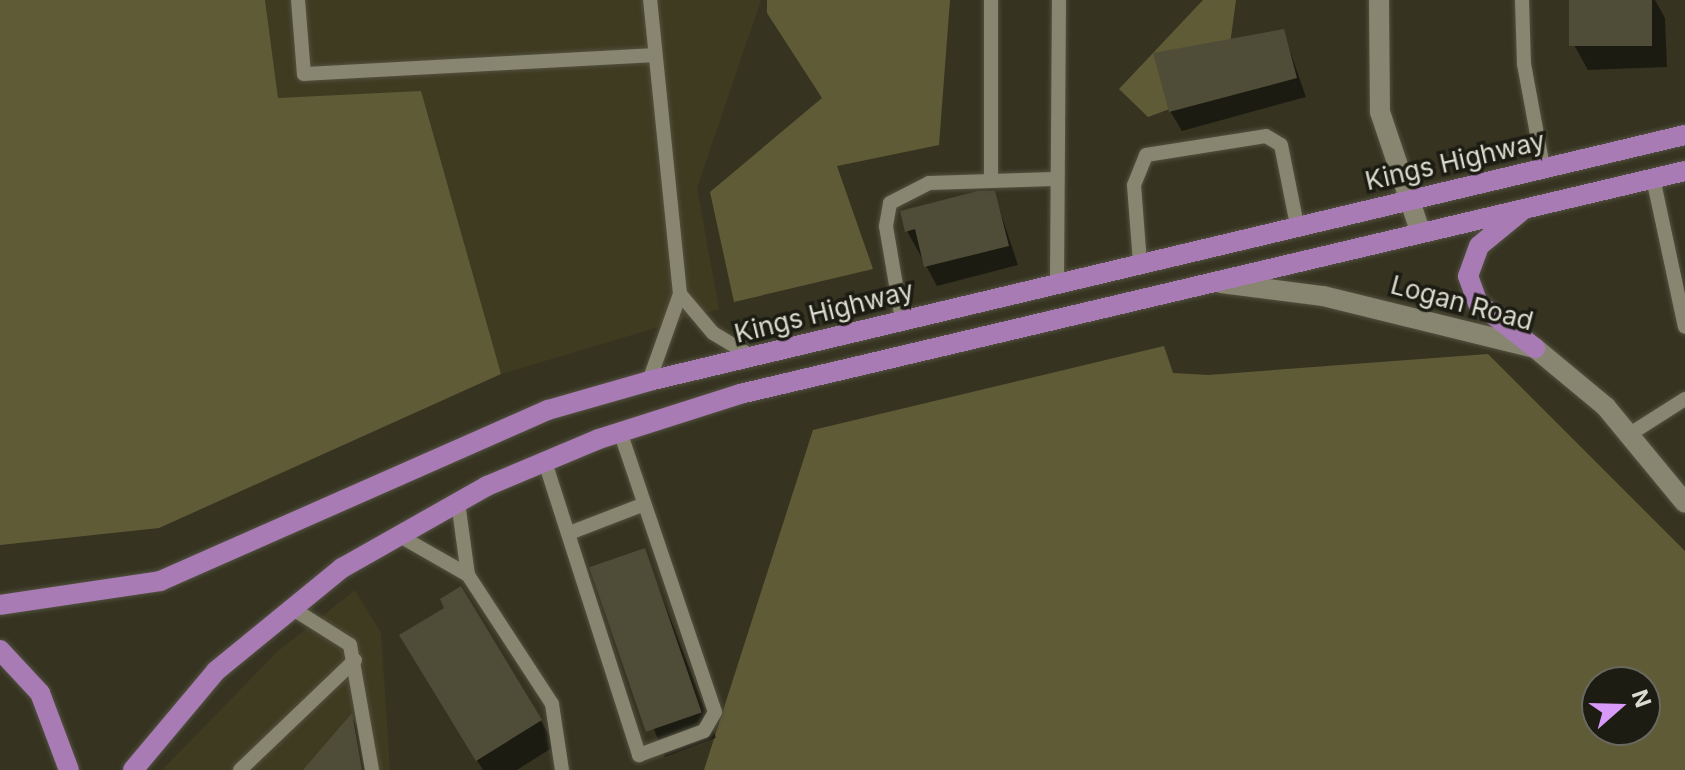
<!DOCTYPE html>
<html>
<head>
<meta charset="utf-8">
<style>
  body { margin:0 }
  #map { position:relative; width:1685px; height:770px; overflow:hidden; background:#363421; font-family:Inter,sans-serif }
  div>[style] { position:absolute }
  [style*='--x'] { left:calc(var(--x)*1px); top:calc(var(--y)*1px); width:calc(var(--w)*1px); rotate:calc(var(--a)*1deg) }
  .built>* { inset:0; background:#3f3b21 }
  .green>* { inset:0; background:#605b37 }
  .shadow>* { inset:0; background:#0007; transform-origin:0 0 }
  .building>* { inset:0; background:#4f4d38; transform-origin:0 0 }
  .roads { filter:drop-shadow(0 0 2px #535140) drop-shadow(0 0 2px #535140) }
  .service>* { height:14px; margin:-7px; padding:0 7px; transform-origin:7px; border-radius:7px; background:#888670 }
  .minor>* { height:20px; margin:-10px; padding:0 10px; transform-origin:10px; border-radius:10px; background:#888670 }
  .tertiary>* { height:20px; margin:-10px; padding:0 10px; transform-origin:10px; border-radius:10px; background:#888670 }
  .primary>* { height:20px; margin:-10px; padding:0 10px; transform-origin:10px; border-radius:10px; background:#a87bb4 }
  span { translate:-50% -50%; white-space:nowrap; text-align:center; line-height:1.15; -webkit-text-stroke:7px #1c1c13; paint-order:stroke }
  .street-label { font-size:26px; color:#dcdbcf }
  .north { position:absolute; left:1581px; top:666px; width:80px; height:80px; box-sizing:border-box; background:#1c1c13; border:2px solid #69685e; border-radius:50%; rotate:70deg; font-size:22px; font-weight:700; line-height:32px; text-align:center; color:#dcdbcf }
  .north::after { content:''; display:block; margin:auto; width:28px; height:36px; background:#d89af8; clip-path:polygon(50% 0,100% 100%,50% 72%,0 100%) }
</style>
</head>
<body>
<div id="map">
  <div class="built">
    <i style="clip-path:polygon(265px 0,761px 0,697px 188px,719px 309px,501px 374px,421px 92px,278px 98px)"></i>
    <i style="clip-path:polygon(355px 590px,381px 633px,390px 770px,162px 770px,278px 651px)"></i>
  </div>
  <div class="green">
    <i style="clip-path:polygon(0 0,265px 0,278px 98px,421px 91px,501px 374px,159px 528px,0 545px)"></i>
    <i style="clip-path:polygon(767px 0,950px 0,939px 145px,837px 166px,873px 269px,734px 302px,710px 192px,822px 98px,767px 13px)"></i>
    <i style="clip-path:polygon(1203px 0,1236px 0,1224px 89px,1148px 117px,1119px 89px)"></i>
    <i style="clip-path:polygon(evenodd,1164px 346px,1173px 373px,1208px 375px,1488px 354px,1685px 551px,1685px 770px,704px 770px,813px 430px,1164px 346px,1597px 682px,1645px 682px,1645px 730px,1597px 730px,1597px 682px)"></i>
  </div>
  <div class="shadow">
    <i style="clip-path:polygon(1571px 0,1655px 0,1665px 18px,1667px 67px,1588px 70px,1574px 45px)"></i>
    <i style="clip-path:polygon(1283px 31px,1306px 97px,1182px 131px,1170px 111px)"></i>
    <i style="clip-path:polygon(994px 193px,1018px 265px,937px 286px,907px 231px)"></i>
    <i style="left:644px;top:550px;width:201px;height:55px;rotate:69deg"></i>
    <i style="clip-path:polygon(416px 661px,541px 721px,555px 746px,517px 770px,483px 770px)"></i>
    <i style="clip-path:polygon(351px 716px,365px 740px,369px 770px,306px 770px)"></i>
  </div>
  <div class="building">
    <i style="left:1569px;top:0;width:83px;height:46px"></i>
    <i style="clip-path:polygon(1284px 29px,1297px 78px,1169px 112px,1153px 53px)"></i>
    <i style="clip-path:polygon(978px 191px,995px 191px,1009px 246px,924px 267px,915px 229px,905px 232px,900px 211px)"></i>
    <i style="left:645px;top:548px;width:174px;height:59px;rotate:71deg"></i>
    <i style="clip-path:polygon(461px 586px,542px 720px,476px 761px,399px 635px,444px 608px,440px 599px)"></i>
    <i style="clip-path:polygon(352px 713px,362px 770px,303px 770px)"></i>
  </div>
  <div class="roads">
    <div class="service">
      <i style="--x:298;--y:0;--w:74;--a:85.4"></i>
      <i style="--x:304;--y:74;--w:350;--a:-3.1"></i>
      <i style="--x:991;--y:0;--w:179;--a:90"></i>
      <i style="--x:1522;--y:0;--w:64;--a:88.2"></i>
      <i style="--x:1524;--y:64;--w:105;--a:79.5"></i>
      <i style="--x:1653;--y:178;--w:152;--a:77.9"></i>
      <i style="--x:1140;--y:263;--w:78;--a:-94.4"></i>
      <i style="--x:1134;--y:185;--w:32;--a:-68"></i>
      <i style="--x:1146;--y:155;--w:121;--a:-9"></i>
      <i style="--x:1266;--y:136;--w:17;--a:31"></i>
      <i style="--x:1281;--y:145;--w:82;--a:78.7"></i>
      <i style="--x:1057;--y:282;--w:282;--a:-89.6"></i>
      <i style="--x:680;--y:294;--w:51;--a:49.8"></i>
      <i style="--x:713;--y:333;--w:44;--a:31.2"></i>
      <i style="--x:902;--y:320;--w:95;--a:-99.7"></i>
      <i style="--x:886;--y:226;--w:23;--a:-80"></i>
      <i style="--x:890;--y:203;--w:44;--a:-27.1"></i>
      <i style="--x:929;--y:183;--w:125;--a:-1.8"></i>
      <i style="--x:649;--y:381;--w:92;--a:-70.4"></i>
      <i style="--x:680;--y:294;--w:296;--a:-95.8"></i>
      <i style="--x:1630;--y:434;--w:65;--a:-32.5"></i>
      <i style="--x:545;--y:462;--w:308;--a:72.2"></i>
      <i style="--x:639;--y:755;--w:69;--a:-20.3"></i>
      <i style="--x:704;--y:731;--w:22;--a:-60"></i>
      <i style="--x:715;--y:712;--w:296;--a:-108.7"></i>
      <i style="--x:572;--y:532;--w:75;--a:-21.1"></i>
      <i style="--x:398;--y:535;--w:81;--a:29.7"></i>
      <i style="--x:468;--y:575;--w:74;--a:-97.8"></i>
      <i style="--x:468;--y:575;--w:154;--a:56.9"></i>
      <i style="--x:552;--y:704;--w:67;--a:81.4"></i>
      <i style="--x:290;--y:607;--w:71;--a:32.3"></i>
      <i style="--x:350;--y:645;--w:127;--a:80"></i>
      <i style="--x:240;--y:770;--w:159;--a:-43.7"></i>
    </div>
    <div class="minor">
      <i style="--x:1379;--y:0;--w:112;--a:89.5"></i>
      <i style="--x:1380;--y:112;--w:126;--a:71.4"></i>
    </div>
    <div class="tertiary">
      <i style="--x:1221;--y:283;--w:103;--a:7.3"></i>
      <i style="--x:1323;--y:296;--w:218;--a:13.8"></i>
      <i style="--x:1535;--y:348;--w:92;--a:39.7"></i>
      <i style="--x:1606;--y:407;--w:124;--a:50.5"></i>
    </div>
    <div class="primary">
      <i style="--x:1524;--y:209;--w:58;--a:140.6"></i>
      <i style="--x:1479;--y:246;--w:32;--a:110"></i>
      <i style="--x:1468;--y:276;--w:29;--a:70"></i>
      <i style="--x:1478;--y:303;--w:73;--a:38.3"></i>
      <i style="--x:0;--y:605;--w:162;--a:-8.5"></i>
      <i style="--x:160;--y:581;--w:424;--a:-23.8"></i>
      <i style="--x:548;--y:410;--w:105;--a:-16"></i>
      <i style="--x:649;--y:381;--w:1065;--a:-13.36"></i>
      <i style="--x:0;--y:650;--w:59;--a:47.1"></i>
      <i style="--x:40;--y:693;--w:82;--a:69.4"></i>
      <i style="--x:133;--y:770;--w:129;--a:-50"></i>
      <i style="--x:216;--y:671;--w:163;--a:-39.3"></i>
      <i style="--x:342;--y:568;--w:167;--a:-29.5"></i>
      <i style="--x:487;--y:486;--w:121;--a:-22.8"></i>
      <i style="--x:599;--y:439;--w:148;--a:-17.7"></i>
      <i style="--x:740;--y:394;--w:971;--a:-13.28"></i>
    </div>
  </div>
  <div class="street-label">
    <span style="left:1455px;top:161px;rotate:-13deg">Kings Highway</span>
    <span style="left:1462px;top:303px;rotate:15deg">Logan Road</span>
    <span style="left:824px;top:312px;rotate:-14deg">Kings Highway</span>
  </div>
  <div class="north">N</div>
</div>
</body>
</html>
